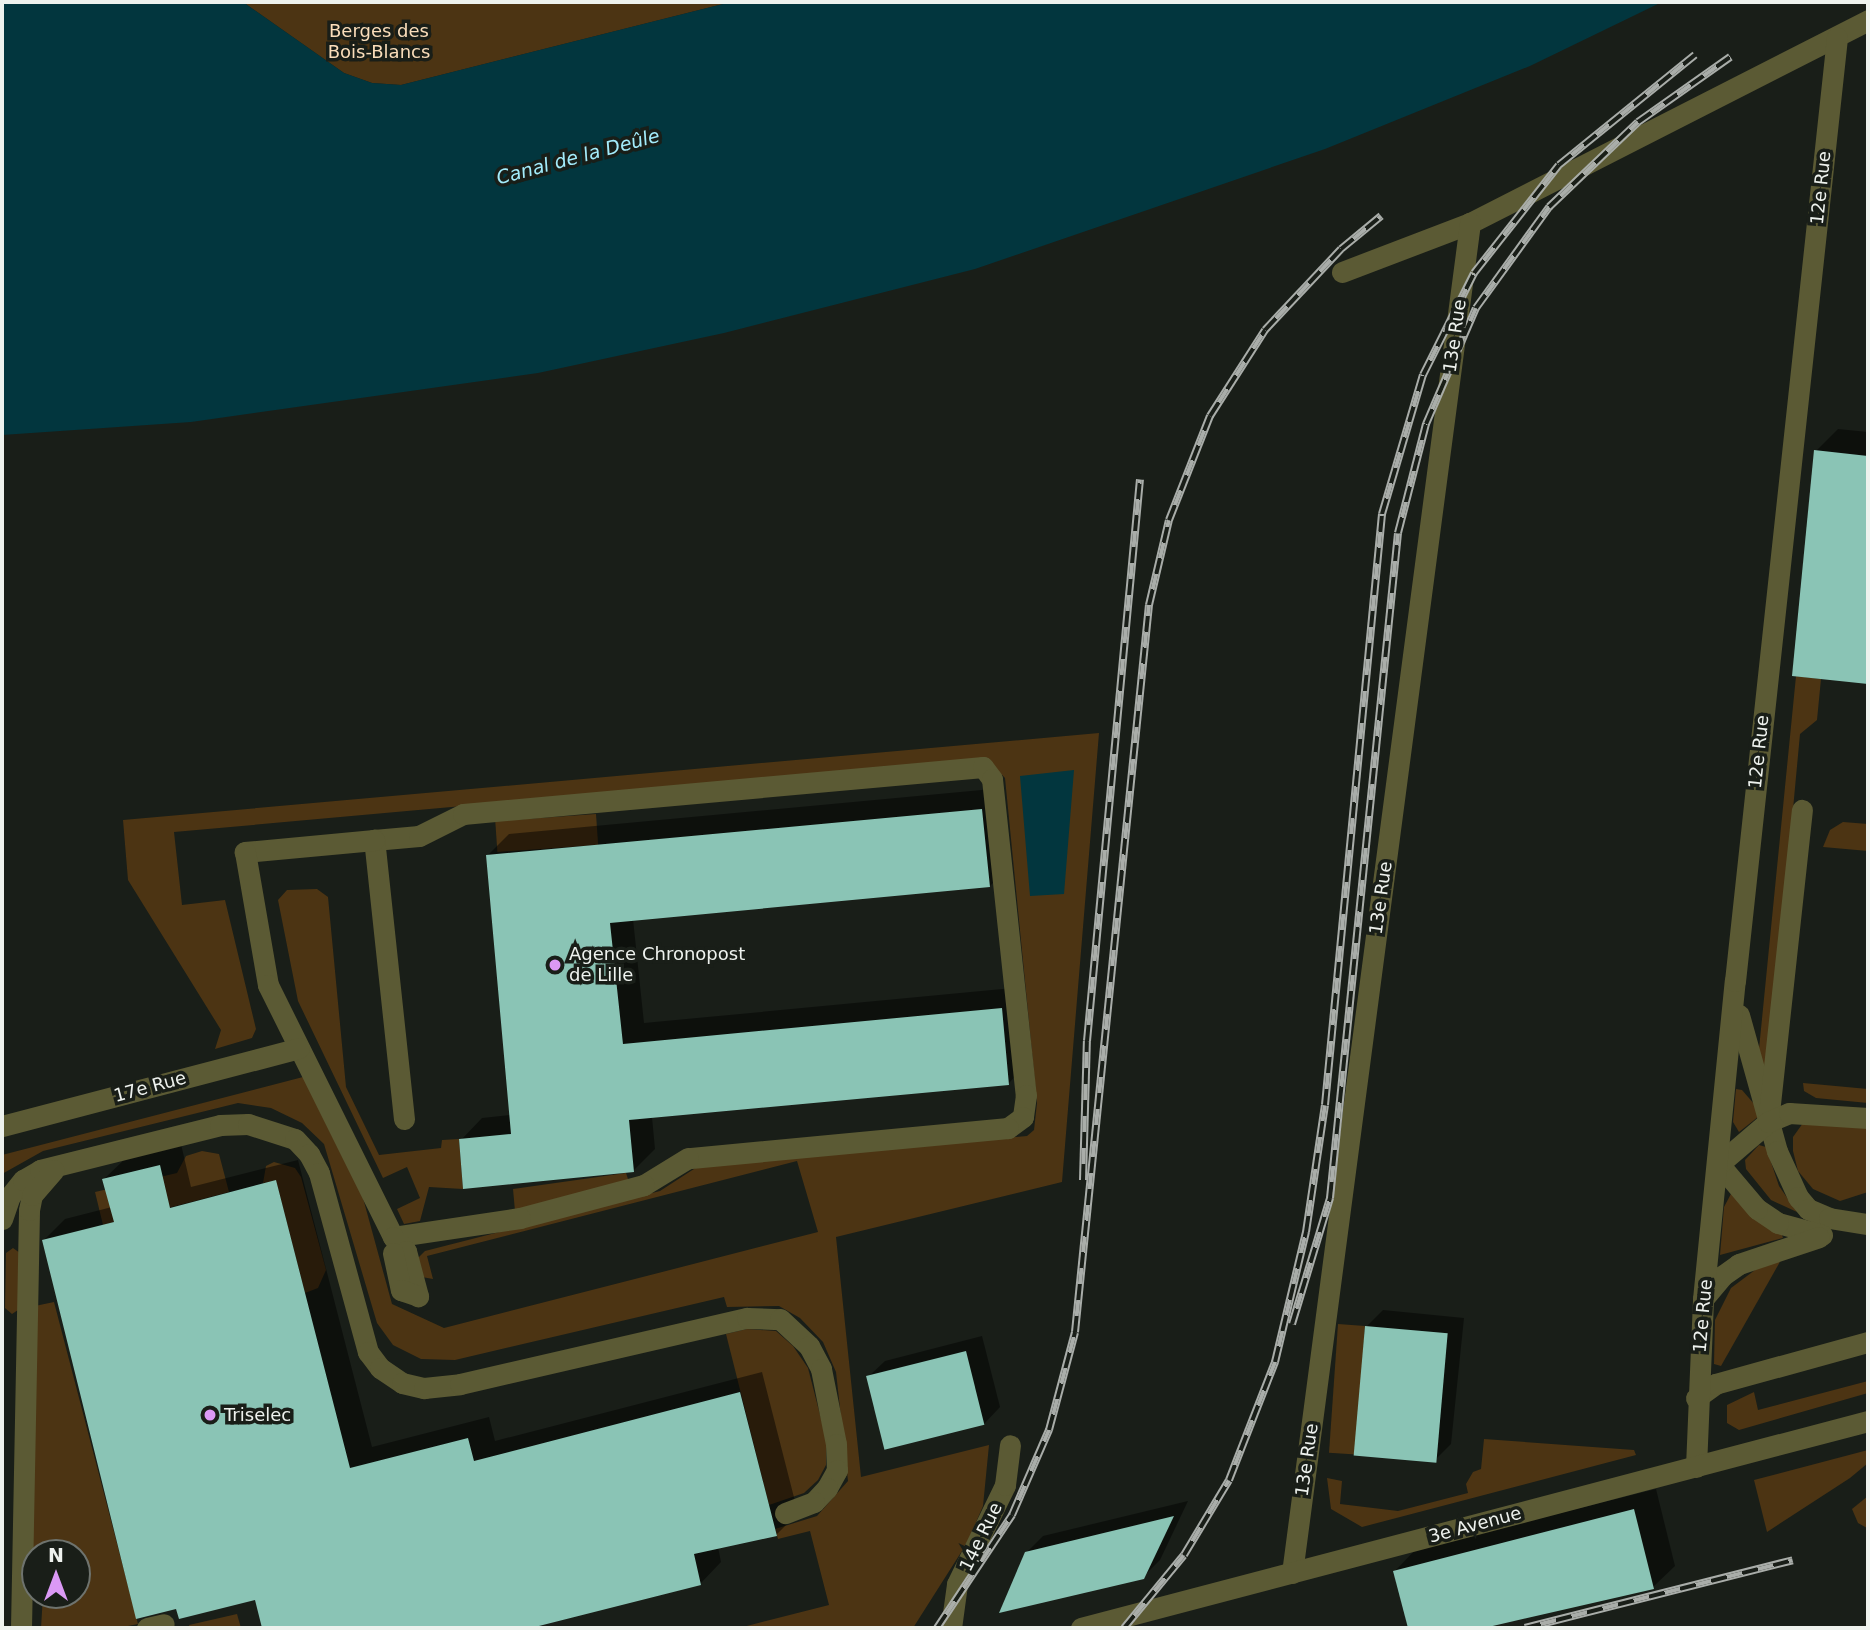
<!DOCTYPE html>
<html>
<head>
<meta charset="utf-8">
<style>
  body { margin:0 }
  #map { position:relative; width:1870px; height:1630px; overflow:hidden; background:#191e18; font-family:"DejaVu Sans",sans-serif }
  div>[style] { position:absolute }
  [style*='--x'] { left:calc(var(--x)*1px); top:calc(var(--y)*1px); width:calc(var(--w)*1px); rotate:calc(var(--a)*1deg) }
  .green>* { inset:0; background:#4c3413; transform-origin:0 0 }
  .water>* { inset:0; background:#02363e }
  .shadow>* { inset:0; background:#0007 }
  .building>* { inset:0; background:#8ac4b5; transform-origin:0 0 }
  .minor>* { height:21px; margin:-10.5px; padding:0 10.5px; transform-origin:10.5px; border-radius:10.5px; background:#5b5a34 }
  .rail>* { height:8px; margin-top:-4px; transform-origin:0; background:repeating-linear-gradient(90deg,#191e18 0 16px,#a9ada9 0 32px); box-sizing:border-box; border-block:2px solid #a9ada9 }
  .dots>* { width:19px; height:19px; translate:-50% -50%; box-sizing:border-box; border:4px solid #191e18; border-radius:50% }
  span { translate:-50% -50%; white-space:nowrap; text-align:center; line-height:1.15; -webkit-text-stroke:7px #191e18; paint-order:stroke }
  .park-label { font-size:18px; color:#faddba }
  .street-label { font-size:18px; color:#eef2ee }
  .poi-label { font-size:18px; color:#eef2ee }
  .left { translate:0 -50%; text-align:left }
  .water-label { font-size:19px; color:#a3ecfb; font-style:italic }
  .frame { position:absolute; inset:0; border:4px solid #eef2ee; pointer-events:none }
  .north { position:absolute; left:21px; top:1539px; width:70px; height:70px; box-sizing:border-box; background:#191e18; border:2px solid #6e736e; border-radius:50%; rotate:0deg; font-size:19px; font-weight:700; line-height:28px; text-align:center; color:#eef2ee }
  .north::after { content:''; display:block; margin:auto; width:24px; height:32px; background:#db99f5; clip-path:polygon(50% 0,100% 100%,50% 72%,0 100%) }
</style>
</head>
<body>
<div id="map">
  <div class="green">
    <i style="clip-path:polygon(243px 2px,731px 2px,401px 85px,372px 83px,344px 73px)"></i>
    <i style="clip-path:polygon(1796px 676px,1821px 679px,1817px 720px,1800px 734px,1769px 1067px,1761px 1065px,1759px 1049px)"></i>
    <i style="clip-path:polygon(1099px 733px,1062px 1182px,836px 1237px,861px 1477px,989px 1445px,983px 1506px,967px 1543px,913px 1628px,739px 1628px,829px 1605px,810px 1531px,778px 1539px,775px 1529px,817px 1516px,848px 1481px,836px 1372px,823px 1342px,800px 1318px,779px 1306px,727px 1307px,724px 1297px,455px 1360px,421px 1359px,393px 1345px,377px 1323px,324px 1144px,302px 1123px,271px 1108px,238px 1103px,43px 1151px,2px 1174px,2px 1155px,303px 1077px,363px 1198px,392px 1304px,444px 1328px,818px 1232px,797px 1161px,427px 1256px,433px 1279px,422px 1277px,417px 1259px,425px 1251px,660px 1191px,697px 1167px,1027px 1136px,1034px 1130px,1037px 1103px,1005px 778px,987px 759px,174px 832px,182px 905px,225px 900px,256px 1029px,252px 1038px,215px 1049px,221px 1030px,128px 880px,123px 820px)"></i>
    <i style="left:596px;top:814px;width:31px;height:101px;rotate:86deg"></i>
    <i style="clip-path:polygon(1843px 822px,1868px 824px,1868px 851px,1823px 847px,1830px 830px)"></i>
    <i style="clip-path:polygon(317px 889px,328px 897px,346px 1087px,379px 1155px,441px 1148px,442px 1140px,459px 1139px,463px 1189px,429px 1187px,420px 1221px,404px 1224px,397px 1209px,420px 1198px,407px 1167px,383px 1178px,298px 1001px,278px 900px,287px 890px)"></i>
    <i style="clip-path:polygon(1803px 1083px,1868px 1089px,1868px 1103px,1816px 1098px,1804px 1091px)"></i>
    <i style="clip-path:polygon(1736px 1089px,1742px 1090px,1755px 1105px,1758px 1117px,1739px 1132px,1733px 1122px)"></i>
    <i style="clip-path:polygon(1803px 1123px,1868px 1125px,1868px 1192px,1840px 1201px,1813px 1189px,1798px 1171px,1793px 1151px,1793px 1137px)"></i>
    <i style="clip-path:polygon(1759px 1145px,1766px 1147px,1779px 1186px,1797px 1212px,1771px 1200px,1746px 1169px,1745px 1160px)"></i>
    <i style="clip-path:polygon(202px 1151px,219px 1154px,229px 1192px,103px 1225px,95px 1192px,177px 1173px,186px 1156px)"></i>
    <i style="clip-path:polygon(274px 1162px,295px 1168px,301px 1177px,326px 1270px,318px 1288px,305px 1293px,276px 1181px,263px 1183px,266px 1166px)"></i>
    <i style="clip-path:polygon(626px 1173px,629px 1182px,515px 1211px,513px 1189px)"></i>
    <i style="clip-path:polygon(1732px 1192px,1782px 1235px,1783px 1238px,1720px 1255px,1724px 1207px)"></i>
    <i style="clip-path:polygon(13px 1248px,20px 1253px,18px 1310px,12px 1314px,5px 1308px,6px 1253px)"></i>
    <i style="clip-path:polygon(1781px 1260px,1721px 1366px,1714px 1364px,1715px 1320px,1731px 1288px,1767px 1261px)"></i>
    <i style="clip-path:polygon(54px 1302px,138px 1624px,118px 1628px,41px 1628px,43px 1595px,77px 1595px,77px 1553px,35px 1553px,35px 1558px,29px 1551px,35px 1306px)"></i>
    <i style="left:1338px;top:1324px;width:27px;height:129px;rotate:4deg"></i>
    <i style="clip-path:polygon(747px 1329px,776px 1331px,793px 1346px,808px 1368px,826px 1438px,826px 1465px,818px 1480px,804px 1493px,769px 1505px,726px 1334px)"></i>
    <i style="clip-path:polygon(1868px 1381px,1868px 1393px,1739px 1430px,1727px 1423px,1727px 1405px,1754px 1392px,1758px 1410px)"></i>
    <i style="clip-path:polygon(1484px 1439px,1634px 1450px,1636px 1455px,1362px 1527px,1331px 1509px,1327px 1478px,1342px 1481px,1340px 1504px,1398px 1511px,1468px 1493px,1466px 1484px,1473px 1472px,1481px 1469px)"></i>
    <i style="clip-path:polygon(1868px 1450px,1868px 1463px,1850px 1478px,1767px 1532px,1754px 1480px)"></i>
    <i style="clip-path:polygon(1868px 1496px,1868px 1528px,1867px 1528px,1858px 1523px,1852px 1509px)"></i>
    <i style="clip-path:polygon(237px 1614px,241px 1628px,190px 1628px,189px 1625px)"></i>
  </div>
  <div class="water">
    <i style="clip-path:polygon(2px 2px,243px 2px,344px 73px,372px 83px,401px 85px,731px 2px,1662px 2px,1530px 66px,1325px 149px,975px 269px,724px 333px,538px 373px,191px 422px,2px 435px)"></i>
    <i style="clip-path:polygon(1074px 770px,1064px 894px,1030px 896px,1020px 776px)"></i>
  </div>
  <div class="shadow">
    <i style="clip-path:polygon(1838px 429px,1868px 432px,1868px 682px,1793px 674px,1816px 451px)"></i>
    <i style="clip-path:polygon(1003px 788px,1011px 864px,990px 886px,633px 919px,644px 1023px,1024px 987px,1030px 1061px,1009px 1083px,652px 1117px,655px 1149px,633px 1171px,461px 1140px,482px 1118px,511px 1115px,487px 856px,509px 834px)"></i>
    <i style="clip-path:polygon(181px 1144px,191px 1187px,298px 1160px,372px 1447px,489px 1417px,495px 1441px,762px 1372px,798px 1513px,776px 1535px,718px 1547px,721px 1562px,700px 1584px,525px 1628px,264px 1628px,256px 1598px,177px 1607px,138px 1617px,43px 1241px,65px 1219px,112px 1207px,104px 1179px,126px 1158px)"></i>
    <i style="clip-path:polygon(1383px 1310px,1464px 1318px,1451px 1444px,1435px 1460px,1366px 1327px)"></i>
    <i style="clip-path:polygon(982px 1336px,1000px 1407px,984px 1424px,868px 1377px,885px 1361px)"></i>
    <i style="clip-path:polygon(1656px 1489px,1675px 1566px,1653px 1587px,1476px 1628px,1410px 1628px,1395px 1571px,1416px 1549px)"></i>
    <i style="clip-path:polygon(1188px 1501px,1160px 1560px,1143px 1577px,1026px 1553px,1043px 1536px)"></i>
  </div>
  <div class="building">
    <i style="clip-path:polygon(1814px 450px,1868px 456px,1868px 684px,1792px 676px)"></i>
    <i style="clip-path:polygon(982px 809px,990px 887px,610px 923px,623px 1044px,1002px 1008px,1009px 1085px,629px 1120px,634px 1172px,463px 1189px,459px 1139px,511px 1134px,486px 855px)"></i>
    <i style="clip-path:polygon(160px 1165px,170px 1208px,276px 1180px,350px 1468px,468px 1438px,474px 1461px,740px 1392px,777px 1536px,694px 1554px,701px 1585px,531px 1628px,262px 1628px,255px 1600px,179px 1619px,176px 1609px,136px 1619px,42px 1240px,114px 1222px,102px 1179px)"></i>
    <i style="left:1365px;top:1326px;width:83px;height:130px;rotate:5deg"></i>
    <i style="left:966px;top:1351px;width:76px;height:103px;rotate:76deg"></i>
    <i style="clip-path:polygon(1634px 1509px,1654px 1589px,1484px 1628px,1408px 1628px,1393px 1571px)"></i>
    <i style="clip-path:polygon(1174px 1516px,1144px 1579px,999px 1613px,1025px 1552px)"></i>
  </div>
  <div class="minor">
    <i style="--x:1342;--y:272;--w:137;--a:-20.9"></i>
    <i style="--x:1470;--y:223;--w:447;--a:-27"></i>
    <i style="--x:374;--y:840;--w:45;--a:-5.1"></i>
    <i style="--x:419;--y:836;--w:49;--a:-26.6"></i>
    <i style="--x:463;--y:814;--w:522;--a:-5.16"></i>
    <i style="--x:983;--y:767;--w:15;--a:53"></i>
    <i style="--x:992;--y:779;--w:318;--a:83.9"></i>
    <i style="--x:1026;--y:1095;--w:22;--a:98"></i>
    <i style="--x:1023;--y:1117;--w:19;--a:144"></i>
    <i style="--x:1008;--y:1128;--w:321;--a:174.6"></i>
    <i style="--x:688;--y:1158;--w:52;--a:148.5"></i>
    <i style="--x:644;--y:1185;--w:128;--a:165.1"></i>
    <i style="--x:520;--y:1218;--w:128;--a:171.5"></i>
    <i style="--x:1739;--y:1015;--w:141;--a:74.4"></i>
    <i style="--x:1777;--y:1151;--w:51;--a:65.5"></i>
    <i style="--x:1798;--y:1197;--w:16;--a:50"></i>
    <i style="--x:1808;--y:1209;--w:23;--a:23"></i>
    <i style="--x:1829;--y:1218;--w:39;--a:9"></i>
    <i style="--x:404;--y:1119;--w:281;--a:-96.1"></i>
    <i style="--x:374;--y:840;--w:130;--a:174.7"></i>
    <i style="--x:245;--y:852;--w:135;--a:80.2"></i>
    <i style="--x:268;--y:985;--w:281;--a:63.6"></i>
    <i style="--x:393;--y:1237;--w:19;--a:47"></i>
    <i style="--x:406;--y:1251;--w:47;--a:75.1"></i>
    <i style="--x:1768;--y:1122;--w:314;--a:-83.8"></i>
    <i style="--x:2;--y:1126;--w:307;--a:-14.7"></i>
    <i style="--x:2;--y:1219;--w:24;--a:-71"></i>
    <i style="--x:10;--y:1196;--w:21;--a:-51"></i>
    <i style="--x:23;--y:1180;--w:20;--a:-30"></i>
    <i style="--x:40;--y:1170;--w:186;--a:-14"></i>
    <i style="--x:220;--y:1125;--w:28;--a:-2"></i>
    <i style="--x:248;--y:1124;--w:49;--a:17.7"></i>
    <i style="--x:295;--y:1139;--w:21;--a:47"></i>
    <i style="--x:309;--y:1154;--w:21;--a:62"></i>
    <i style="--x:319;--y:1173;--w:186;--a:74.7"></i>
    <i style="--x:368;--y:1352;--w:20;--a:53"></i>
    <i style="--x:380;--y:1368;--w:27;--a:34"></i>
    <i style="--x:402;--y:1383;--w:23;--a:13"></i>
    <i style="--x:424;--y:1388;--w:36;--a:-6"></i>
    <i style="--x:460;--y:1384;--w:294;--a:-13"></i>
    <i style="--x:747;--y:1318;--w:33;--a:2"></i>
    <i style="--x:780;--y:1319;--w:40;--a:43"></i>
    <i style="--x:809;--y:1346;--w:26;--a:62"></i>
    <i style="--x:821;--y:1369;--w:76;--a:78.7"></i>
    <i style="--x:836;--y:1444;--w:26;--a:88"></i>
    <i style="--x:837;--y:1470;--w:21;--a:119"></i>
    <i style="--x:827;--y:1488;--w:19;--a:133"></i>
    <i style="--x:814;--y:1502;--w:31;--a:159"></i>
    <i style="--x:1822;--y:1235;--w:46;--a:-164.7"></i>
    <i style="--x:1778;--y:1223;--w:25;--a:-146"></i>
    <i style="--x:1757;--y:1209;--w:59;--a:-130.2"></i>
    <i style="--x:1719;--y:1164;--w:65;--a:-40.6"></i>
    <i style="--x:1768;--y:1122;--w:23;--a:-23"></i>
    <i style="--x:1789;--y:1113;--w:79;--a:3.6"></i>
    <i style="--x:393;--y:1253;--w:38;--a:78"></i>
    <i style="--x:401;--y:1290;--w:18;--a:19"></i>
    <i style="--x:1703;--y:1299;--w:30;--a:-50"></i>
    <i style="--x:1722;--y:1276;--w:21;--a:-35"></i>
    <i style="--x:1739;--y:1264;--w:84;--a:-18.6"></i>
    <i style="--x:1696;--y:1398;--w:24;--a:-36"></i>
    <i style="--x:1715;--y:1384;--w:159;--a:-15.4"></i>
    <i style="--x:1696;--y:1467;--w:168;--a:-87.6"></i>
    <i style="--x:1703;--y:1299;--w:320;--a:-84.3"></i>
    <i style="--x:1735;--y:981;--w:949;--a:-83.83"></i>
    <i style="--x:1292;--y:1573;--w:1362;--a:-82.49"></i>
    <i style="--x:21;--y:1628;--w:418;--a:-88.9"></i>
    <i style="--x:29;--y:1210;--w:15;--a:-79"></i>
    <i style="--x:32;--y:1195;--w:33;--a:-49"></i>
    <i style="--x:147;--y:1628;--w:17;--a:-13"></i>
    <i style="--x:951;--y:1628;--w:44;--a:-82.2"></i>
    <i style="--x:957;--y:1584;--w:110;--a:-64.1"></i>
    <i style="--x:1005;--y:1485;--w:40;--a:-82.9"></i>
    <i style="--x:1081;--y:1628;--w:814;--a:-14.74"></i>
  </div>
  <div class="rail">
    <i style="--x:1083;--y:1180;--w:139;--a:-88.4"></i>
    <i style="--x:1087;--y:1041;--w:564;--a:-84.61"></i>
    <i style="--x:1292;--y:1324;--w:132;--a:-73.2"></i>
    <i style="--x:1330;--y:1198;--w:668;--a:-84.16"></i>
    <i style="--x:1398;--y:533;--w:113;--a:-75.6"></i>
    <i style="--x:1426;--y:424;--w:126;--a:-66.7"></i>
    <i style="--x:1476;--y:308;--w:125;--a:-54.1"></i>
    <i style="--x:1549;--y:207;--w:123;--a:-43.7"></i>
    <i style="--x:1638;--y:122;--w:113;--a:-35.2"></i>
    <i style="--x:937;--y:1628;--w:136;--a:-56.4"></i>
    <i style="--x:1012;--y:1515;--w:93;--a:-66.5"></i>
    <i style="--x:1049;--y:1430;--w:101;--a:-75.1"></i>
    <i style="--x:1075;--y:1332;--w:731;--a:-84.19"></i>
    <i style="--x:1149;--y:605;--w:87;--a:-76.8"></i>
    <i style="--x:1169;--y:520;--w:112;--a:-68.5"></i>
    <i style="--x:1210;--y:416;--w:102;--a:-57.4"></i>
    <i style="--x:1265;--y:330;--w:111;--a:-46.8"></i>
    <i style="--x:1341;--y:249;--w:52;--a:-39.5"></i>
    <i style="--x:1124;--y:1628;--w:94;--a:-50.6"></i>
    <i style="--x:1184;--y:1555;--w:87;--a:-59"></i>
    <i style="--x:1229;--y:1480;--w:127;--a:-68.7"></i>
    <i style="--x:1275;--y:1362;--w:134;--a:-76.6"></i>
    <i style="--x:1306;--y:1232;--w:128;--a:-81.5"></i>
    <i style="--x:1325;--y:1105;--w:594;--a:-84.49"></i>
    <i style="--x:1382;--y:514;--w:145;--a:-73.6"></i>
    <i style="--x:1423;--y:375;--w:114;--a:-63.4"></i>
    <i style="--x:1474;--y:273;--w:137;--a:-51.8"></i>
    <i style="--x:1559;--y:165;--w:175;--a:-39"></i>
    <i style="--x:1525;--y:1628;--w:276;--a:-14.2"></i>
  </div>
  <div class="dots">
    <i style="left:555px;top:965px;background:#db99f5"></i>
    <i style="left:210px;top:1415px;background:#db99f5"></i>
  </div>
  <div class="park-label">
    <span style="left:379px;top:42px">Berges des<br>Bois-Blancs</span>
  </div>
  <div class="street-label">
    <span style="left:1821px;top:188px;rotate:-84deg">12e Rue</span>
    <span style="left:1455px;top:336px;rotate:-82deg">13e Rue</span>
    <span style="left:1759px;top:752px;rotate:-84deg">12e Rue</span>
    <span style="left:1381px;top:898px;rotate:-82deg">13e Rue</span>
    <span style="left:150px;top:1087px;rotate:-15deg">17e Rue</span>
    <span style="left:1703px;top:1316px;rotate:-85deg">12e Rue</span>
    <span style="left:1307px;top:1460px;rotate:-82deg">13e Rue</span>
    <span style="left:1475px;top:1525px;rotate:-15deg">3e Avenue</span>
    <span style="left:981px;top:1537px;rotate:-64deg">14e Rue</span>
  </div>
  <div class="poi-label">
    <span class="left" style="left:569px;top:965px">Agence Chronopost<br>de Lille</span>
    <span class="left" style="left:224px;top:1415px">Triselec</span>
  </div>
  <div class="water-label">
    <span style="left:578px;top:157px;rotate:-15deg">Canal de la Deûle</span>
  </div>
  <div class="frame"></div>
  <div class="north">N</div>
</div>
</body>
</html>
